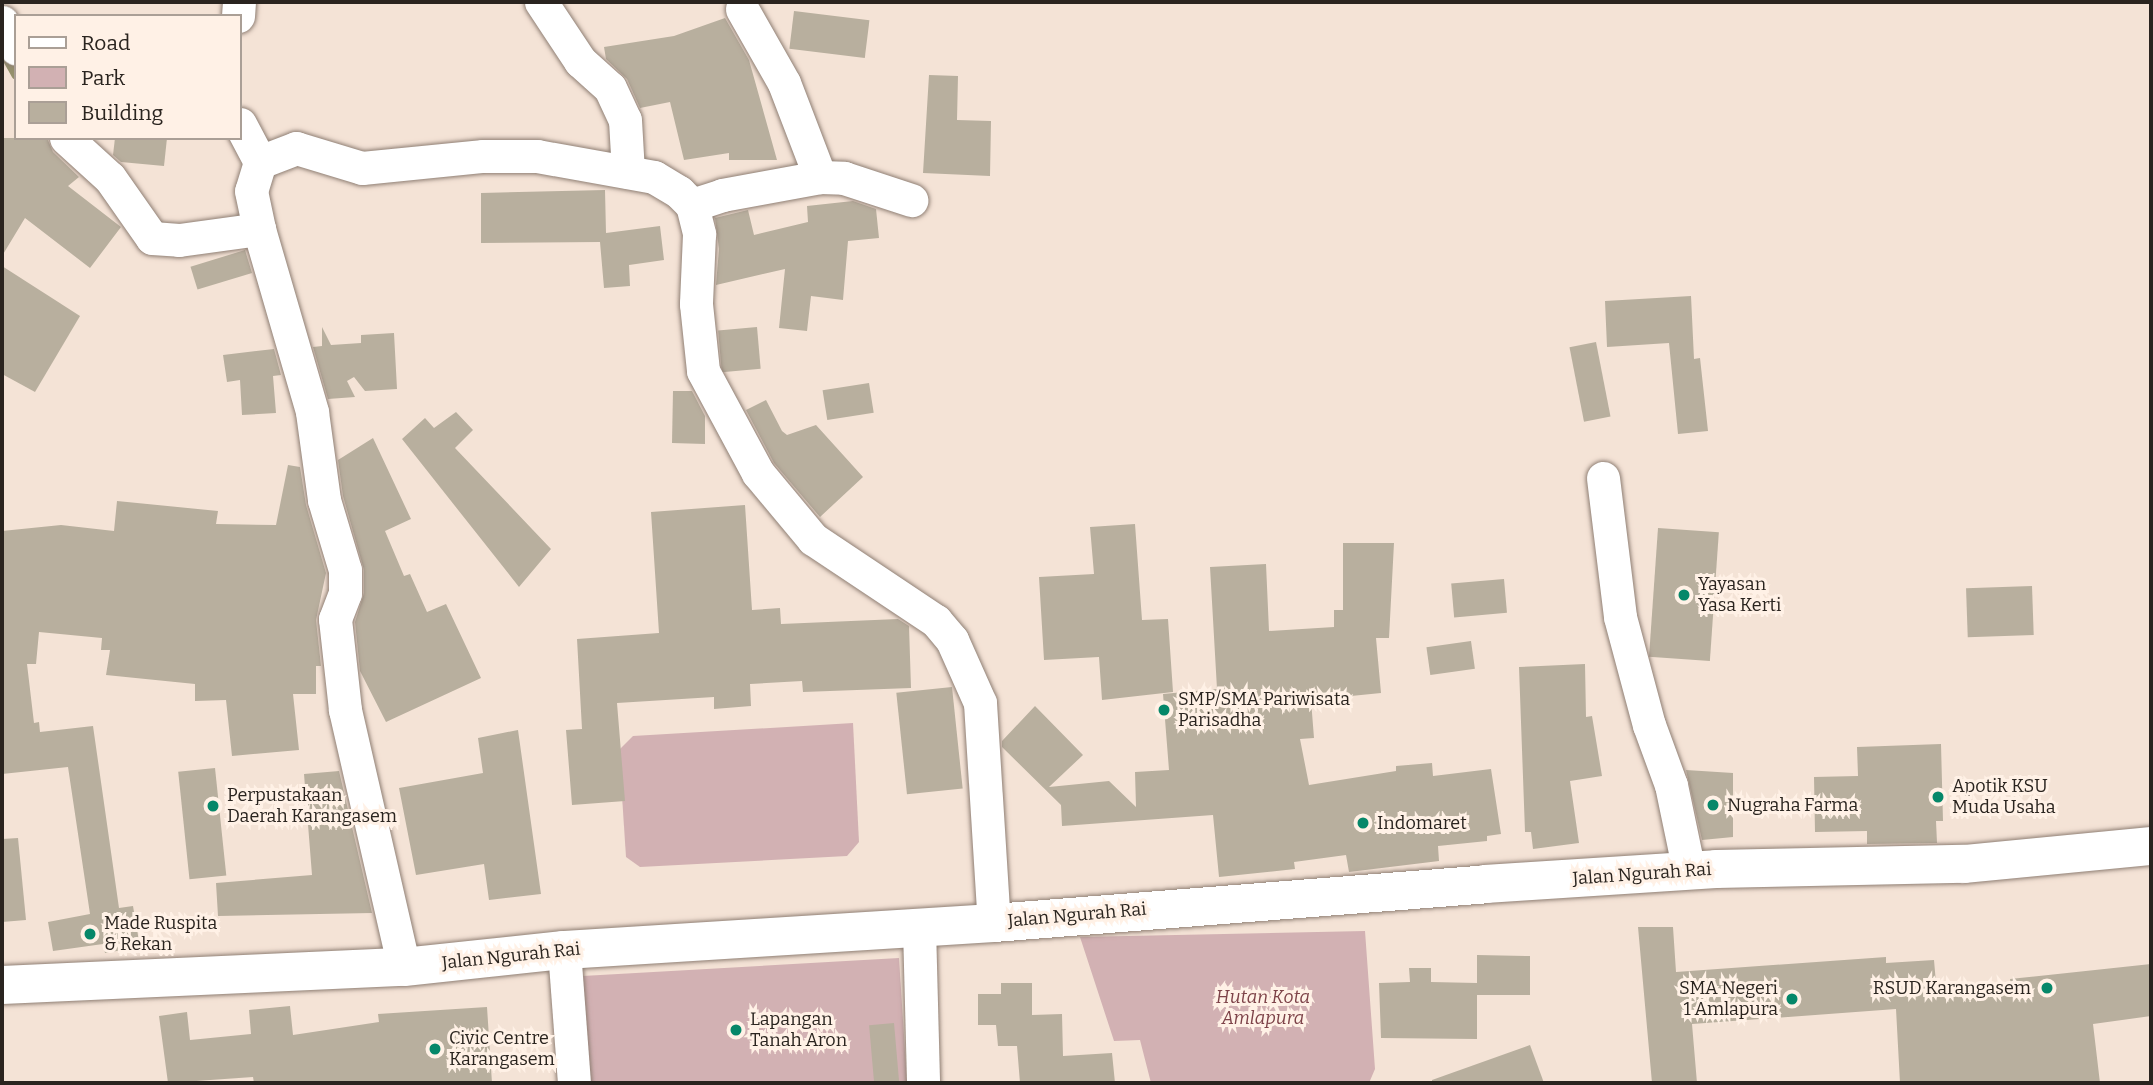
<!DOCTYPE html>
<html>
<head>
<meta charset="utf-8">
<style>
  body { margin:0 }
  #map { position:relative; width:2153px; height:1085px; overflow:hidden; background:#f4e3d6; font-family:Bitter,serif }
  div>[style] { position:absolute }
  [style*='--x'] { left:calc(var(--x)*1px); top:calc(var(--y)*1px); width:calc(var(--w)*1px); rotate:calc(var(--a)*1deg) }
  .green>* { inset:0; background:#d2b1b3 }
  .stream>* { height:9px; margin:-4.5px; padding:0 4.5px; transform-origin:4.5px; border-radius:4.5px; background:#95916c }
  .building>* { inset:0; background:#b8af9e; transform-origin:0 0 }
  .roads { filter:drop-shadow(0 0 2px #8f7f74) drop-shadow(0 0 2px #8f7f74) }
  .street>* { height:33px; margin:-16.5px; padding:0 16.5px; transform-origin:16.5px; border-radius:16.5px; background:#fff }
  .secondary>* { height:38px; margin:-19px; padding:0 19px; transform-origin:19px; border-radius:19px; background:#fff }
  .dots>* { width:19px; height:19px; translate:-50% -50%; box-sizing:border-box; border:4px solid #fff1e6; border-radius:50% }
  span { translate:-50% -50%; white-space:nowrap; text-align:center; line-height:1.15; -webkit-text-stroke:6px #fff1e6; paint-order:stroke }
  .poi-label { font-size:18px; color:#2a241f }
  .left { translate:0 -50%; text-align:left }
  .right { translate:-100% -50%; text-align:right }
  .street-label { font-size:18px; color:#2a241f }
  .park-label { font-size:18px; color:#7d4248; font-style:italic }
  .frame { position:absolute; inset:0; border:4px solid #2a241f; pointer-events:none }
  .legend { position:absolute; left:14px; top:14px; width:228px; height:126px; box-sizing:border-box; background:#fff1e6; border:2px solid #aa9f96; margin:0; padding:9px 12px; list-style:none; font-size:21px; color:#2a241f }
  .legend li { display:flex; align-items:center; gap:14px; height:35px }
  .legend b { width:35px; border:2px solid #aa9f96 }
</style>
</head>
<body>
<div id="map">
  <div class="green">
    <i style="clip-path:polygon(853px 723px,859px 842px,847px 856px,640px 867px,626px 857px,619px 750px,633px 736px)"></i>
    <i style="clip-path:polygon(1365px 931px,1375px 1069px,1369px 1083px,1151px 1083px,1140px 1040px,1114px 1041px,1080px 937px)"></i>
    <i style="clip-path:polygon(899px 958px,907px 1083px,571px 1083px,565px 977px)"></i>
  </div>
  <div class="stream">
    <i style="--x:3;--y:52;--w:26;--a:61"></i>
  </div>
  <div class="building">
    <i style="left:794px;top:11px;width:76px;height:38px;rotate:7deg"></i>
    <i style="clip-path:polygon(725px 18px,749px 60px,777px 160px,729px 160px,729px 153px,684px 160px,670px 102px,640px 108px,627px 79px,606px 59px,604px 47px,674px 36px)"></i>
    <i style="clip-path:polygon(929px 75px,958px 76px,957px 120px,991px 121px,990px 176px,923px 173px)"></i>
    <i style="clip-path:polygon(2px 138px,47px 138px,53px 152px,79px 177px,68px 186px,121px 227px,90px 268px,25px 218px,2px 256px)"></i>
    <i style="clip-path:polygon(115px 138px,167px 138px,164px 166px,121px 162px,113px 155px)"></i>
    <i style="clip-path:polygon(605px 190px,606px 233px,660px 226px,664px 260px,629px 265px,630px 286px,604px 288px,600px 242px,481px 243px,481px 193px)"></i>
    <i style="clip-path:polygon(853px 201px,876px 209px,879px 238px,848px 241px,843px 300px,811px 296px,807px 331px,779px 328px,785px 269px,716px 285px,719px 249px,715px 218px,748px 210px,754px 235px,808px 222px,807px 206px)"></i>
    <i style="left:245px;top:250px;width:24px;height:57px;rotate:73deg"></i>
    <i style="clip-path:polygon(2px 266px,80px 316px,35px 392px,2px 374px)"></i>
    <i style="clip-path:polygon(1691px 296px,1694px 359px,1700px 358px,1708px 431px,1678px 434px,1669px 343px,1607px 347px,1605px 301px)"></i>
    <i style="clip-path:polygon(322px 327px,331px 345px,361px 343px,361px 335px,394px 333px,397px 389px,365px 391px,354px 377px,347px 381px,355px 397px,328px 399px,313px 347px,322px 346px)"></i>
    <i style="left:757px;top:327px;width:42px;height:39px;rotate:85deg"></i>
    <i style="left:1596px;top:342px;width:76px;height:27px;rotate:79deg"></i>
    <i style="clip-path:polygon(274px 349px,281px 375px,273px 376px,276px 413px,242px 415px,240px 380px,227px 382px,223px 355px)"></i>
    <i style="left:869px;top:383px;width:30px;height:47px;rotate:81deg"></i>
    <i style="clip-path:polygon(673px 391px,692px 391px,705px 416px,705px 444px,672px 443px)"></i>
    <i style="clip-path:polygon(766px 400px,782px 431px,787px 435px,816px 425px,863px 477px,820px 517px,774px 463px,746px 410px)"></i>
    <i style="clip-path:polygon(456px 412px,473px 430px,455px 448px,551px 549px,519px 587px,402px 439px,425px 418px,434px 428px)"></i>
    <i style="clip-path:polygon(373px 438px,411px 519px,385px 531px,404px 576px,410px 574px,427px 612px,446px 604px,481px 678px,386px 722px,360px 671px,355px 622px,364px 593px,364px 570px,343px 496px,338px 460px)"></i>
    <i style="clip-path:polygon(288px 465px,300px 467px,306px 505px,326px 573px,316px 620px,321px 666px,316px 666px,316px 694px,293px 694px,299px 750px,232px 756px,226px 700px,195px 701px,195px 684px,106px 675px,110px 650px,101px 650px,102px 638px,39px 632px,36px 664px,27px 664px,34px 723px,39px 722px,40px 732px,93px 726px,119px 908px,133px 906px,140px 947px,105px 953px,103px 944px,53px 951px,48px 922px,90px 914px,68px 767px,2px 774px,2px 531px,61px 525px,114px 531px,117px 501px,218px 511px,216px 524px,276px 525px)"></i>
    <i style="clip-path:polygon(745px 505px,752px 610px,780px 608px,781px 624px,898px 619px,909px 626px,911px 688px,803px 692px,802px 681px,750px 684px,751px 706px,714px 709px,714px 697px,617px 703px,625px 801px,572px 805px,566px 730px,582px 729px,577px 639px,659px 633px,651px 512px)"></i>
    <i style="clip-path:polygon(1135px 524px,1142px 620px,1168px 619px,1173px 692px,1102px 700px,1099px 657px,1044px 660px,1039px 577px,1094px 574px,1090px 527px)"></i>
    <i style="left:1658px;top:528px;width:61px;height:129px;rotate:4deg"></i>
    <i style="clip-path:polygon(1343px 543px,1394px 543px,1389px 638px,1376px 638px,1381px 693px,1311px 700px,1314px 738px,1300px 739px,1309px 785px,1396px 771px,1396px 766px,1432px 763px,1433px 776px,1491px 769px,1501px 834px,1487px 836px,1487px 841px,1438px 846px,1439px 861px,1349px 872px,1346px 855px,1294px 862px,1295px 869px,1219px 877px,1213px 815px,1062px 826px,1061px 805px,1002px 747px,1002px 741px,1035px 706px,1083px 755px,1049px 787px,1109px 781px,1136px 807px,1135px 772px,1169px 770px,1163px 694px,1217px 689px,1210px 567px,1266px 564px,1269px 631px,1334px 627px,1334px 610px,1343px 610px)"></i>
    <i style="left:1504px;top:579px;width:34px;height:53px;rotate:85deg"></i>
    <i style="left:2032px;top:586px;width:49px;height:66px;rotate:88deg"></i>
    <i style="left:1471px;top:641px;width:28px;height:45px;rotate:82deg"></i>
    <i style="clip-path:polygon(1585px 664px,1586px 717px,1592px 716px,1602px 776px,1570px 781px,1579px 843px,1533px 849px,1531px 832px,1525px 832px,1519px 667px)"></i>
    <i style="left:952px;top:687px;width:102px;height:56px;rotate:84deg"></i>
    <i style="clip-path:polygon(518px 730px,541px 894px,489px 900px,484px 864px,416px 875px,399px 788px,483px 773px,478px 738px)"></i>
    <i style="clip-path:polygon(1941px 744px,1943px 821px,1936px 821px,1937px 843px,1867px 844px,1867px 831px,1815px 832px,1814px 777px,1858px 776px,1857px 747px)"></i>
    <i style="left:215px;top:768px;width:108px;height:37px;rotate:84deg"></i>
    <i style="clip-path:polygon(1686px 770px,1733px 773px,1733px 837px,1702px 840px)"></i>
    <i style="clip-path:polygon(339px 771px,372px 913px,218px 916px,216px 883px,312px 875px,304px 774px)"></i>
    <i style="clip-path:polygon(18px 838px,26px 920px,2px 922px,2px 839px)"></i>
    <i style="clip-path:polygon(1638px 927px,1673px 927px,1676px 972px,1886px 957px,1886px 963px,1934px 960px,1937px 995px,2011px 986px,2010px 979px,2151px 964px,2151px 1016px,2093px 1024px,2100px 1083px,1900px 1083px,1896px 1009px,1692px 1024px,1697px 1083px,1652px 1083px)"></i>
    <i style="clip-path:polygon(1477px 955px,1530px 956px,1530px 995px,1477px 995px,1477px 1039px,1381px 1038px,1379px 983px,1410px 982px,1409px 968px,1431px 968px,1431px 982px,1477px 983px)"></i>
    <i style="clip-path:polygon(1001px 983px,1032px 983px,1032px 1015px,1062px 1014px,1063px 1056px,1112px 1053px,1115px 1083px,1020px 1083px,1017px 1046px,998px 1046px,996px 1025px,978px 1025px,978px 994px,1001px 994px)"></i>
    <i style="clip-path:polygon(290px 1006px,293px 1035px,379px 1022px,378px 1014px,487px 1007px,492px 1083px,254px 1083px,253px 1077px,168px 1083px,159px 1016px,187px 1012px,190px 1040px,251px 1034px,249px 1010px)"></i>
    <i style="left:894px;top:1023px;width:60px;height:25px;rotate:85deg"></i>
    <i style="clip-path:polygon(1530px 1045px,1544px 1083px,1432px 1083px,1432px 1080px)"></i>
  </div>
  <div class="roads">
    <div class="street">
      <i style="--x:541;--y:2;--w:71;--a:56.5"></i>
      <i style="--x:580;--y:61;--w:40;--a:42"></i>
      <i style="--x:610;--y:88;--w:35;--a:65"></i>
      <i style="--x:625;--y:120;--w:52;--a:86.7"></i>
      <i style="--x:742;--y:9;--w:85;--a:60.4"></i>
      <i style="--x:784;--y:83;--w:101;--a:69"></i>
      <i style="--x:238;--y:16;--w:14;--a:-86"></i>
      <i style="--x:2;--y:22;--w:30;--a:62"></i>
      <i style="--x:240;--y:124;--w:43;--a:62.2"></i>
      <i style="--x:260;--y:162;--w:30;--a:107"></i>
      <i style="--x:251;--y:191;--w:39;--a:78"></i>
      <i style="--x:259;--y:229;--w:191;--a:73.8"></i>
      <i style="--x:312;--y:412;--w:89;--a:82.2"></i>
      <i style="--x:324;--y:500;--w:73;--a:73.3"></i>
      <i style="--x:345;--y:570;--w:23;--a:90"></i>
      <i style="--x:345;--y:593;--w:28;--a:111"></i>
      <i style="--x:335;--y:619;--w:92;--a:83.7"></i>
      <i style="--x:345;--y:710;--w:264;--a:77.1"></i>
      <i style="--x:66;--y:138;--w:59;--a:42.3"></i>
      <i style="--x:110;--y:178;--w:73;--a:55"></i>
      <i style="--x:152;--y:238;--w:27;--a:4"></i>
      <i style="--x:179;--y:240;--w:81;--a:-7.8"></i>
      <i style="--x:260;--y:162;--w:39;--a:-21"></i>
      <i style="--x:296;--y:148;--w:69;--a:16.9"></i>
      <i style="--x:362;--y:168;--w:122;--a:-5.7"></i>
      <i style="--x:483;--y:156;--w:54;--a:0"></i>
      <i style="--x:537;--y:156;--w:119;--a:10.2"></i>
      <i style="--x:654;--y:177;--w:29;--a:31"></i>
      <i style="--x:679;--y:192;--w:18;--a:45"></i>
      <i style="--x:692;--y:205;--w:30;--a:76"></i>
      <i style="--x:699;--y:234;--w:70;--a:92.5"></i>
      <i style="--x:696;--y:304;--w:67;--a:84"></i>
      <i style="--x:703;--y:371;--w:116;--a:61.7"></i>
      <i style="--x:758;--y:473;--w:86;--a:50.2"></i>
      <i style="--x:813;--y:539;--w:148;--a:33.7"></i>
      <i style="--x:936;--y:621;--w:25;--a:50"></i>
      <i style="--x:952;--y:640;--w:69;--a:66"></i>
      <i style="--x:980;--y:703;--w:220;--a:86.4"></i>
      <i style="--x:692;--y:205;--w:32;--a:-18"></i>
      <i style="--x:722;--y:195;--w:100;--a:-10.4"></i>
      <i style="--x:820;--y:177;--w:24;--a:2"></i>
      <i style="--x:844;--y:178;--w:71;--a:18.2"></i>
      <i style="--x:1603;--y:478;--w:140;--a:83"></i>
      <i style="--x:1620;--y:617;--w:112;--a:75"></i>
      <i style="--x:1649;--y:725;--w:64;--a:69.9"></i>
      <i style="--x:1671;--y:785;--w:88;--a:78.2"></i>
      <i style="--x:919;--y:927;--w:156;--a:88.5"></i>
      <i style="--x:564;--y:950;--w:133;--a:85.7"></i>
    </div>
    <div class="secondary">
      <i style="--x:2;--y:985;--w:402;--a:-2.6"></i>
      <i style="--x:404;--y:967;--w:161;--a:-6.1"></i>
      <i style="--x:564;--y:950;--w:431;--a:-3.6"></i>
      <i style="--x:994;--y:923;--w:493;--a:-4.5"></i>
      <i style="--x:1485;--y:884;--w:231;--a:-3.7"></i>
      <i style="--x:1716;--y:869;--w:248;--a:-1.2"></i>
      <i style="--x:1964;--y:864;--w:188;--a:-5.5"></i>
    </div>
  </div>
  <div class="dots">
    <i style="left:1684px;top:595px;background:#068769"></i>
    <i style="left:1164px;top:710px;background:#068769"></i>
    <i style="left:1938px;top:797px;background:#068769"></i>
    <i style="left:1713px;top:805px;background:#068769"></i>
    <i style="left:213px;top:806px;background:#068769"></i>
    <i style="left:1363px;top:823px;background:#068769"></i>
    <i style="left:90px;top:934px;background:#068769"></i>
    <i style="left:2047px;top:988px;background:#068769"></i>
    <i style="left:1792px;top:999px;background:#068769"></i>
    <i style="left:736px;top:1030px;background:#068769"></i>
    <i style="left:435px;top:1049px;background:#068769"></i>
  </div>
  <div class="poi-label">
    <span class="left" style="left:1698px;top:595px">Yayasan<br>Yasa Kerti</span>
    <span class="left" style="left:1178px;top:710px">SMP/SMA Pariwisata<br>Parisadha</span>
    <span class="left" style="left:1952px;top:797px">Apotik KSU<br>Muda Usaha</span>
    <span class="left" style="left:227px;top:806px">Perpustakaan<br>Daerah Karangasem</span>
    <span class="left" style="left:1727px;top:805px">Nugraha Farma</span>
    <span class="left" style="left:1377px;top:823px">Indomaret</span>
    <span class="left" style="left:104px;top:934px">Made Ruspita<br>&amp; Rekan</span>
    <span class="right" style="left:2031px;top:988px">RSUD Karangasem</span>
    <span class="right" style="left:1778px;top:999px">SMA Negeri<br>1 Amlapura</span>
    <span class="left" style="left:750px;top:1030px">Lapangan<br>Tanah Aron</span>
    <span class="left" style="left:449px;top:1049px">Civic Centre<br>Karangasem</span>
  </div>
  <div class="street-label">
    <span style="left:1642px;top:874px;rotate:-4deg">Jalan Ngurah Rai</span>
    <span style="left:1077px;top:915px;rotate:-5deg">Jalan Ngurah Rai</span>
    <span style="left:511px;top:956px;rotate:-6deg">Jalan Ngurah Rai</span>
  </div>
  <div class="park-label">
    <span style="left:1263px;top:1008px">Hutan Kota<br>Amlapura</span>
  </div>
  <div class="frame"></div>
  <ul class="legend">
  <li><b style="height:9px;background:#fff"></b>Road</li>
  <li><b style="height:19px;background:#d2b1b3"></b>Park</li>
  <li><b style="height:19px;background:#b8af9e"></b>Building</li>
  </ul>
</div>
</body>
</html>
